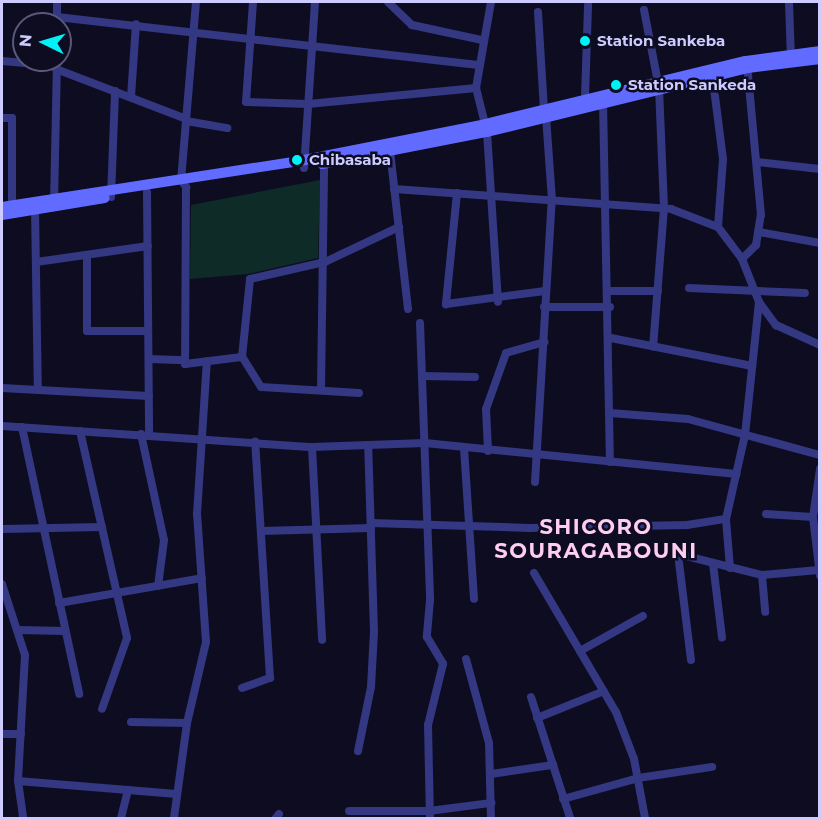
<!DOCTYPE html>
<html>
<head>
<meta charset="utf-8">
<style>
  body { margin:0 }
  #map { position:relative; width:821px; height:820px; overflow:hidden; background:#0d0c21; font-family:Montserrat,sans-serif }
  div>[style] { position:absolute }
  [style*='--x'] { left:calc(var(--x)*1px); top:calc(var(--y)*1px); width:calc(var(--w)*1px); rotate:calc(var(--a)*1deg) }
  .green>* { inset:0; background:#0e2b27 }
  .street>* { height:8px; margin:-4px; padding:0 4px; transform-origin:4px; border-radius:4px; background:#343782 }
  .secondary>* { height:10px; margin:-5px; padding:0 5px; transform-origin:5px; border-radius:5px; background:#626bff }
  .dots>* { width:16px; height:16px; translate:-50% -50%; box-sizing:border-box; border:3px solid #0d0c21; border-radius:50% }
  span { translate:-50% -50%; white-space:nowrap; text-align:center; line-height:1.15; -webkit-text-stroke:5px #0d0c21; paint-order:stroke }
  .poi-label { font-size:15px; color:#cdcbff; font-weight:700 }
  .left { translate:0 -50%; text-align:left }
  .district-label { font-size:21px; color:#ffcdf1; font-weight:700; letter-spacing:1.5px }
  .frame { position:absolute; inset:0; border:3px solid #cdcbff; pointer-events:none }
  .north { position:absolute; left:12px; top:12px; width:60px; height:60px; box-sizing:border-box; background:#0d0c21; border:2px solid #5a587a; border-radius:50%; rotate:275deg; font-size:16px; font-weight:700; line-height:24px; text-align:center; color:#cdcbff }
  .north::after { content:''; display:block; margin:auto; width:21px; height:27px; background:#00f1f6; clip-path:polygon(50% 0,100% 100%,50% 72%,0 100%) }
</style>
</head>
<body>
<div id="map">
  <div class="green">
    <i style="clip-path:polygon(320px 180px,318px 258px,248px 274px,190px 279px,191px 205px)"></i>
  </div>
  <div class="street">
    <i style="--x:196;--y:2;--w:179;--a:94.8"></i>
    <i style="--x:181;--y:180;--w:9;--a:54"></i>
    <i style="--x:186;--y:187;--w:177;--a:90.3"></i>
    <i style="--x:185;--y:364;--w:57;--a:-7"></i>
    <i style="--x:253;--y:2;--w:100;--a:94"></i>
    <i style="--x:246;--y:102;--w:62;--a:1.8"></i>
    <i style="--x:308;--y:104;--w:169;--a:-5.4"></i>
    <i style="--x:388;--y:2;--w:33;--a:44"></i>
    <i style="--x:412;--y:25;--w:72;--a:12.1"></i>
    <i style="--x:789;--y:2;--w:57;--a:88"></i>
    <i style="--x:644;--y:10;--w:79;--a:79.1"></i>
    <i style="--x:659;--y:88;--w:120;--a:87.6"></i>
    <i style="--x:664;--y:208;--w:139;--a:94.5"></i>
    <i style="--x:538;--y:12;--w:97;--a:86.5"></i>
    <i style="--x:57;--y:17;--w:424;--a:6.5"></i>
    <i style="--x:57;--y:24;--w:22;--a:-90"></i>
    <i style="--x:2;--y:61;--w:37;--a:5"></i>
    <i style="--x:56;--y:69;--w:139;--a:21"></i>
    <i style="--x:712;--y:73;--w:87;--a:82.7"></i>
    <i style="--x:723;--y:159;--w:68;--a:94.2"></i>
    <i style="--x:131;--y:97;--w:73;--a:-86.1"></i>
    <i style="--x:585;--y:97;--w:92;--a:-88.1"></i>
    <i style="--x:603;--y:101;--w:361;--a:88.9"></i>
    <i style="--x:2;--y:118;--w:10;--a:0"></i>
    <i style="--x:12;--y:118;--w:90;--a:90"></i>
    <i style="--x:186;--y:121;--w:42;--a:9.7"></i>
    <i style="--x:485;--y:124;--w:37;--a:-104"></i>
    <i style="--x:476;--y:88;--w:87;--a:-80.1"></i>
    <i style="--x:487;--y:132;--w:170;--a:86.3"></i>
    <i style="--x:390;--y:151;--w:159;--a:83.5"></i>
    <i style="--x:757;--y:162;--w:63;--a:6.3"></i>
    <i style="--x:304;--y:168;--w:166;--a:-86.2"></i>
    <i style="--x:394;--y:189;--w:278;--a:4.1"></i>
    <i style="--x:671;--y:209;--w:50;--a:21"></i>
    <i style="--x:718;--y:227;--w:40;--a:53"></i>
    <i style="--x:742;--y:259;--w:46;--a:68.4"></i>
    <i style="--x:759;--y:302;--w:29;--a:54"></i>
    <i style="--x:776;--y:325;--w:48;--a:24.4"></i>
    <i style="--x:147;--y:192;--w:242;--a:89.5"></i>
    <i style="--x:457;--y:193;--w:112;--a:95.7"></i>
    <i style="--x:446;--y:304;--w:100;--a:-7.5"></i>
    <i style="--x:111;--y:197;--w:106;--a:-87.8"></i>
    <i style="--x:54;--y:204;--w:144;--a:-88.8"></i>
    <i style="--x:35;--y:208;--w:182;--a:89.1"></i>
    <i style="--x:759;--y:232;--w:62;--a:10.2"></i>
    <i style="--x:87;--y:255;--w:76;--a:90"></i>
    <i style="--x:87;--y:331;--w:61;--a:0"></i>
    <i style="--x:742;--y:259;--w:20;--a:-45"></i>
    <i style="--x:756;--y:245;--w:30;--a:-81"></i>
    <i style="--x:761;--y:215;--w:151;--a:-95.3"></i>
    <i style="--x:36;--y:262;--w:113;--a:-8.1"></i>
    <i style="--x:689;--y:288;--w:116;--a:2.5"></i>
    <i style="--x:609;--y:291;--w:49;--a:0"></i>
    <i style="--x:544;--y:307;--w:66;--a:0"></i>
    <i style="--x:420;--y:323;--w:277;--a:87.9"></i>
    <i style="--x:430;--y:600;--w:37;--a:95"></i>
    <i style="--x:427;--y:637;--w:31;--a:59"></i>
    <i style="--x:443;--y:664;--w:63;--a:103.8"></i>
    <i style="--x:428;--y:725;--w:93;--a:88.8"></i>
    <i style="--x:611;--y:338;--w:144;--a:11.2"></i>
    <i style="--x:149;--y:359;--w:36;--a:2"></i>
    <i style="--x:422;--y:376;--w:53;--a:1.1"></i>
    <i style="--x:2;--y:388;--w:147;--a:3.1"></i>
    <i style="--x:321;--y:389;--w:225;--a:-89.2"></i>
    <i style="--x:359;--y:393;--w:98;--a:-176.5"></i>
    <i style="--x:261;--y:387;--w:36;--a:-122"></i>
    <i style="--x:242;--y:357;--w:78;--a:-84.1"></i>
    <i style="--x:250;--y:279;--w:77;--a:-12.8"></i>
    <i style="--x:325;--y:262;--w:82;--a:-25.3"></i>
    <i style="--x:610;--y:413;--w:78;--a:4.4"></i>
    <i style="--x:688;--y:419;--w:137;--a:15.3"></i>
    <i style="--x:2;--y:426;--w:311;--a:3.9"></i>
    <i style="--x:312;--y:447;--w:113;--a:-2"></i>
    <i style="--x:425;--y:443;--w:313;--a:5.7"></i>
    <i style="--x:22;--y:427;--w:273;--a:77.9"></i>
    <i style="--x:80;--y:431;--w:212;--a:77.2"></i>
    <i style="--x:127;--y:638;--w:75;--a:109.4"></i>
    <i style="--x:141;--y:434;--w:108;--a:77.8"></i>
    <i style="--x:164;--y:540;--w:46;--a:97.4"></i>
    <i style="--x:312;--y:447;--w:193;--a:87"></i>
    <i style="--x:464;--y:448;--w:151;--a:86.2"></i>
    <i style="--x:488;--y:451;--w:42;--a:-92.7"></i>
    <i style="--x:486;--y:409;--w:59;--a:-70.3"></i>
    <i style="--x:506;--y:353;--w:40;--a:-16"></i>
    <i style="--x:820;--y:469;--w:49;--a:98.3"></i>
    <i style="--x:813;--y:517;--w:59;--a:83.2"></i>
    <i style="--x:535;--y:482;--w:283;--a:-86.6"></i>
    <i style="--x:552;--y:200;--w:83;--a:-94.1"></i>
    <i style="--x:766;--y:514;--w:47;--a:3.7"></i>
    <i style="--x:371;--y:523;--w:158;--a:1.8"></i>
    <i style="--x:529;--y:528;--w:158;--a:-1.1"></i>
    <i style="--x:687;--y:525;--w:39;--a:-9"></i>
    <i style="--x:2;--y:529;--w:100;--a:-1.1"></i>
    <i style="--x:261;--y:531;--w:110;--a:-1.6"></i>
    <i style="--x:713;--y:564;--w:74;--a:83"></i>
    <i style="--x:730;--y:568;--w:49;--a:-94.7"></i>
    <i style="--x:726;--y:519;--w:86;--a:-77.3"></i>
    <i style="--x:745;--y:435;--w:134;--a:-84"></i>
    <i style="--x:534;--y:573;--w:161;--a:59.5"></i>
    <i style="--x:616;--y:712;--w:50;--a:69"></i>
    <i style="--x:634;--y:759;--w:60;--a:79.4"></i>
    <i style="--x:762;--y:575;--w:37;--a:85"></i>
    <i style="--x:2;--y:584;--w:75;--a:72.1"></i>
    <i style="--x:25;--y:655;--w:126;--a:93.2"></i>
    <i style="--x:18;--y:781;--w:37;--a:82"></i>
    <i style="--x:59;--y:603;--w:145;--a:-9.9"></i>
    <i style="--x:18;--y:630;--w:47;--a:1.2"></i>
    <i style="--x:580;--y:651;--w:72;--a:-29.1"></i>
    <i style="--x:466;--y:659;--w:87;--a:74.7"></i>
    <i style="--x:489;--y:743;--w:75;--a:88.5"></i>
    <i style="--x:691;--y:660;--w:107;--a:-97"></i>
    <i style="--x:678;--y:554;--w:87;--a:14"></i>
    <i style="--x:762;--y:575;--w:57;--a:-5"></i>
    <i style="--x:242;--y:688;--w:30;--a:-20"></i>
    <i style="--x:270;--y:678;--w:237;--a:-93.6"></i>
    <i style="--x:531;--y:697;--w:127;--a:72.1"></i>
    <i style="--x:537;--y:718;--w:72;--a:-21.9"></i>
    <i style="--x:131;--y:722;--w:56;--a:1"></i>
    <i style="--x:2;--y:734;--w:19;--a:0"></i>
    <i style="--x:358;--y:751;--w:65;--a:-78.5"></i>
    <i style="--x:371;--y:687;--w:56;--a:-86.9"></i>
    <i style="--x:374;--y:631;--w:186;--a:-91.8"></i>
    <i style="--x:491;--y:774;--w:63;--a:-8.3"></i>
    <i style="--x:18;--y:781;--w:159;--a:4.7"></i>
    <i style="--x:563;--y:799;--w:78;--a:-15.6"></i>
    <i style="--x:638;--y:778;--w:75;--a:-8.5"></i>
    <i style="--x:349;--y:811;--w:80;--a:0"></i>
    <i style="--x:429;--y:811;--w:63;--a:-7.4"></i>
    <i style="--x:121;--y:818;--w:29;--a:-76"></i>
    <i style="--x:174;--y:818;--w:96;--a:-82.2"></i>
    <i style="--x:187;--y:723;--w:83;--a:-76.8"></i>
    <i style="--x:206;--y:642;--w:128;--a:-94"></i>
    <i style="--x:197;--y:514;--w:153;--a:-86.3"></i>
    <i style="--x:276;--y:818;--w:5;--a:-53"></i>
  </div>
  <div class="secondary">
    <i style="--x:322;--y:164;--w:168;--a:-11"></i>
    <i style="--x:487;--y:132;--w:269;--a:-13.8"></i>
    <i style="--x:748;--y:68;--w:73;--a:-7.1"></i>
    <i style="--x:2;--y:207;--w:306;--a:-8.8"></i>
    <i style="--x:304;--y:160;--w:185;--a:-11.2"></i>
    <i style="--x:485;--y:124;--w:268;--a:-13.6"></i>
    <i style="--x:746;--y:61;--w:75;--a:-7.7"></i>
    <i style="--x:2;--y:215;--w:104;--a:-9.4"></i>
  </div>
  <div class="dots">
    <i style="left:585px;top:41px;background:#00f1f6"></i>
    <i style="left:616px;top:85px;background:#00f1f6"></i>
    <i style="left:297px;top:160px;background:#00f1f6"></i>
  </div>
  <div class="poi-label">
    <span class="left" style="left:597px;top:41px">Station Sankeba</span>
    <span class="left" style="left:628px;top:85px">Station Sankeda</span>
    <span class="left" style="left:309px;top:160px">Chibasaba</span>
  </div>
  <div class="district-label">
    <span style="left:596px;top:539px">SHICORO<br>SOURAGABOUNI</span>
  </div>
  <div class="frame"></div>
  <div class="north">N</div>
</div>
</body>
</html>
